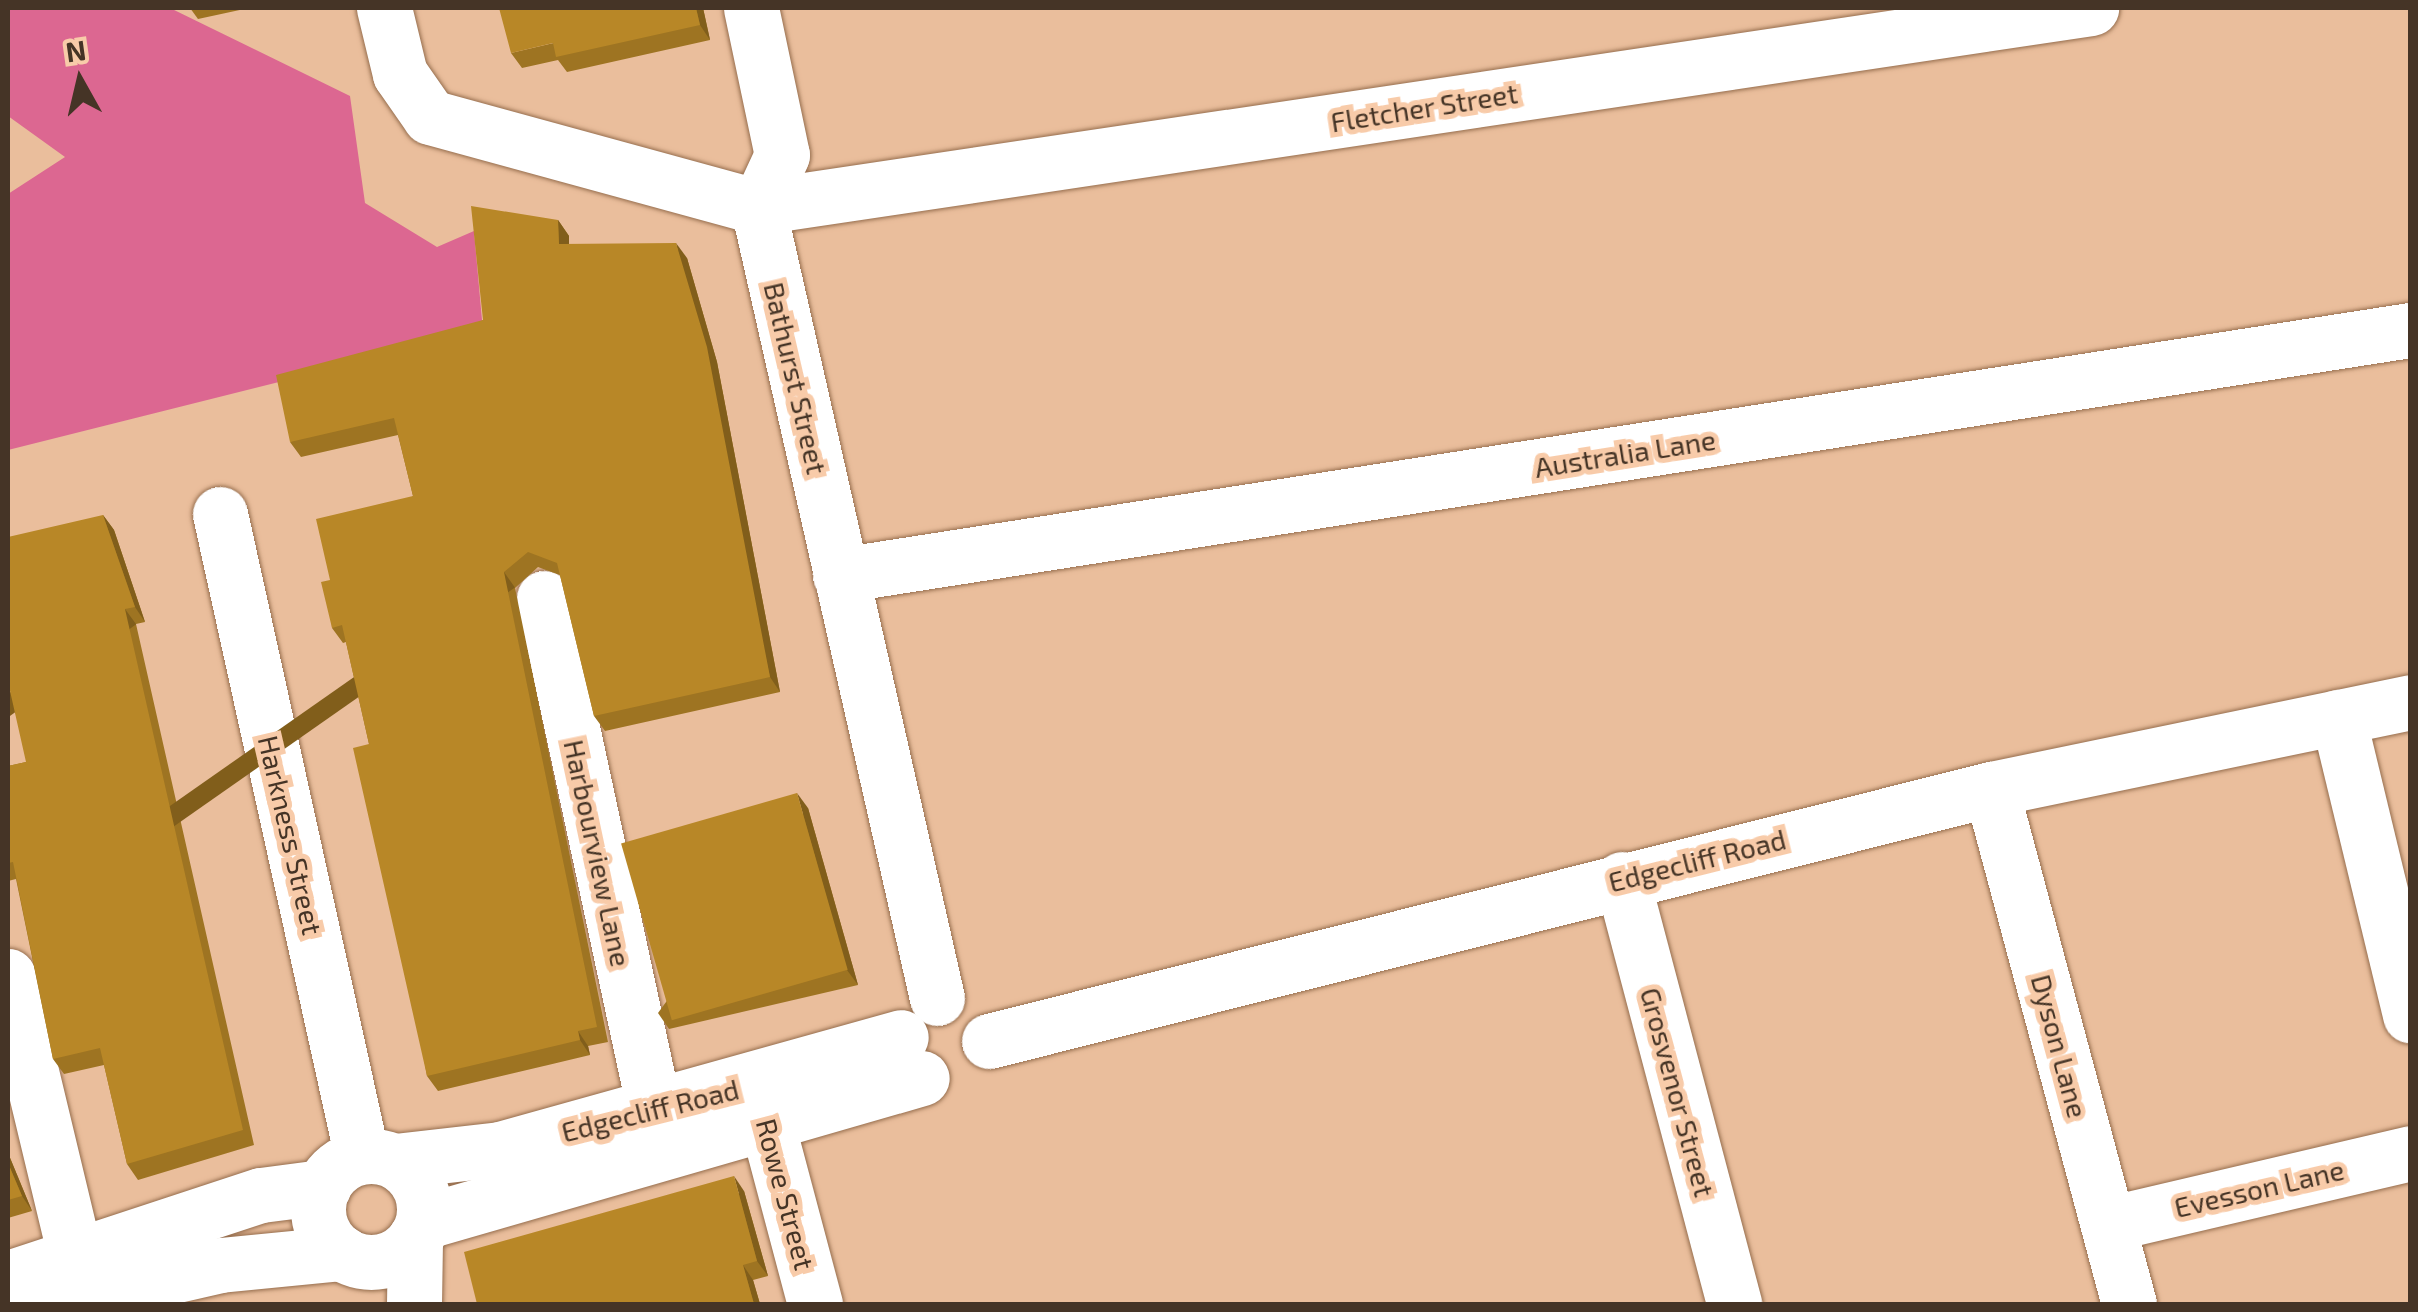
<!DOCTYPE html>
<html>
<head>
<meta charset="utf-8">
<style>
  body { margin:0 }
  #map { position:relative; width:2418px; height:1312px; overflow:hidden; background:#eabe9c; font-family:"Exo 2",sans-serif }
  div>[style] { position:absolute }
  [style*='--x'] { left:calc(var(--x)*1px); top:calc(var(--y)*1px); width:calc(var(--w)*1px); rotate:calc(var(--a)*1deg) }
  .forest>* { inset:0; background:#dc6791 }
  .roads { filter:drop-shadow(0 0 2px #966e4e) drop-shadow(0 0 2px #966e4e) }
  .minor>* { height:55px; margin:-27.5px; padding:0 27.5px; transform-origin:27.5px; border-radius:27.5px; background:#fff }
  .minor>.ring { margin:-27.5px; padding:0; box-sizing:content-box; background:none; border:55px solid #fff; border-radius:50% }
  .wall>* { inset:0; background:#9e7422 }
  .shaded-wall>* { inset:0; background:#815e1b; transform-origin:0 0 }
  .building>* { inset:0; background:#b88727; transform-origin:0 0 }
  span { translate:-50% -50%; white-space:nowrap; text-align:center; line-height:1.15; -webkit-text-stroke:10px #f8cba9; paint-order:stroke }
  .street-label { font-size:28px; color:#453426 }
  .frame { position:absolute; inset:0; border:10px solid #453426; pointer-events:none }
  .north { position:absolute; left:30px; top:30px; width:100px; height:100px; -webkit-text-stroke:8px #f8cba9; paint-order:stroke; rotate:352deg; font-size:28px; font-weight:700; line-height:40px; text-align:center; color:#453426 }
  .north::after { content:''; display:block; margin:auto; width:35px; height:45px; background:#453426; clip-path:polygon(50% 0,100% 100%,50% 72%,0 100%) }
</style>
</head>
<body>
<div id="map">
  <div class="forest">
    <i style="clip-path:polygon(8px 8px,170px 8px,350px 96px,365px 203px,437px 247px,474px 231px,483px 331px,8px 450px,8px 194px,65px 157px,8px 116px)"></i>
  </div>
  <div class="roads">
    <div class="minor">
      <i style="--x:384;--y:8;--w:68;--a:76.4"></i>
      <i style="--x:400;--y:74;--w:52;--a:55.1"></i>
      <i style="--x:430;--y:117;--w:340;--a:15.3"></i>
      <i style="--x:758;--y:207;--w:811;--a:77.25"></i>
      <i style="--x:751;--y:8;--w:150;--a:78.1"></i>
      <i style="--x:782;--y:155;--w:57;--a:114.8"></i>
      <i style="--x:758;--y:207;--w:1348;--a:-8.49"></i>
      <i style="--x:220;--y:514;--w:658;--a:77.55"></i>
      <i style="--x:840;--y:575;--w:1589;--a:-8.87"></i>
      <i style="--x:544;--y:598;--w:522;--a:77.83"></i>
      <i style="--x:2338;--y:717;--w:307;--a:76.4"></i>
      <i style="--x:1991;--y:789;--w:533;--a:75"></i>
      <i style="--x:1622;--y:879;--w:440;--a:75.2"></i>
      <i style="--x:8;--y:976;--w:291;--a:76.5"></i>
      <i style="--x:76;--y:1259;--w:46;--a:98.8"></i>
      <i style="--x:989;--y:1041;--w:1033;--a:-14.12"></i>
      <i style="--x:1991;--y:789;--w:428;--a:-11.7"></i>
      <i style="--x:757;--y:1086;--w:226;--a:75.1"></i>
      <i class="ring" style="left:318px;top:1156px;width:51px;height:51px"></i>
      <i style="--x:395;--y:1161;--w:106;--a:-6.5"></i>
      <i style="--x:500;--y:1149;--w:416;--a:-15.6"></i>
      <i style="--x:423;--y:1222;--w:519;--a:-16.1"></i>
      <i style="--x:2108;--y:1224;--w:310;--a:-13.2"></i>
      <i style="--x:8;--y:1278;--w:266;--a:-18.2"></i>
      <i style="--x:261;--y:1195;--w:63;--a:-7.4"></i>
      <i style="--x:50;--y:1304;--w:174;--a:-12.9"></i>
      <i style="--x:220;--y:1265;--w:123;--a:-5.6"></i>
      <i style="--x:414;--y:1304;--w:66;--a:-89.1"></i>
    </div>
  </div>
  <div class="wall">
    <i style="clip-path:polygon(190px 8px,249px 8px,198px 19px)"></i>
    <i style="clip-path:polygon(703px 8px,710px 40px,567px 72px,558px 60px,522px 68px,511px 53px)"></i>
    <i style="clip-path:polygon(558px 220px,569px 236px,569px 244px,687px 258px,717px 362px,780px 692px,605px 731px,594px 716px,560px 575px,538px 567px,515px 588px,608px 1042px,588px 1046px,590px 1055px,438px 1091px,427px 1076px,369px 744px,346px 642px,343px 643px,332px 628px,330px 580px,413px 496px,398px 435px,301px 457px,290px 442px,483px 320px)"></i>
    <i style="clip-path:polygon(103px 515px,114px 530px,145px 622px,136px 624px,254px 1145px,138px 1180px,127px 1164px,104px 1065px,64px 1074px,53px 1059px,16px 879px,8px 881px,8px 766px,26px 762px)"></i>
    <i style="clip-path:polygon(808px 808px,858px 985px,669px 1029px,658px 1013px)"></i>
    <i style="clip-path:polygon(8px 1153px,32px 1211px,8px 1218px)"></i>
    <i style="clip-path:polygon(744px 1191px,768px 1276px,753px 1280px,760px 1304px,477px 1304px)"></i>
  </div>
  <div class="shaded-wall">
    <i style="clip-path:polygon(696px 8px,703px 8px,710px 40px,700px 25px)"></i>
    <i style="clip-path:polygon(558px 220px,569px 236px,569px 259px,559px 244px)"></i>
    <i style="clip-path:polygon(676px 243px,687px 258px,717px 362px,780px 692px,770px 677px)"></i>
    <i style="clip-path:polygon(103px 515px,114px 530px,145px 622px,135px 607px)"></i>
    <i style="left:504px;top:572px;width:19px;height:464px;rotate:55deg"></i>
    <i style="left:125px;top:609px;width:19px;height:534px;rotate:54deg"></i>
    <i style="clip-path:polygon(797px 793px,808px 808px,858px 985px,847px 970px)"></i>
    <i style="clip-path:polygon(578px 1031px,588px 1046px,590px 1055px,580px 1040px)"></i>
    <i style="clip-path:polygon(8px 1153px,32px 1211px,22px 1196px,8px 1163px)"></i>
    <i style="clip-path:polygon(734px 1176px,744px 1191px,768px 1276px,757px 1261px)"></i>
    <i style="clip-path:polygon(743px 1265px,753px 1280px,760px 1304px,754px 1304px)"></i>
  </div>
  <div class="building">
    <i style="clip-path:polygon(499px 8px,696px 8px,700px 25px,556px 57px,553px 43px,511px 53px)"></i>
    <i style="clip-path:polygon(471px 206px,558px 220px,559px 244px,676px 243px,707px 347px,770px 677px,594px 716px,557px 563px,528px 552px,504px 572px,597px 1027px,578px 1031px,580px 1040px,427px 1076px,353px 748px,369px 744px,342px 625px,332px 628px,321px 582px,330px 580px,316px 519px,413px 496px,394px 418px,290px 442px,276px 375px,483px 320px)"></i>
    <i style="clip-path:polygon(103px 515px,135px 607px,125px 609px,243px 1130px,127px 1164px,100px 1048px,53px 1059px,13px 862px,8px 863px,8px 766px,26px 762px,8px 682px,8px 537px)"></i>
    <i style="left:797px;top:793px;width:184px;height:183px;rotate:74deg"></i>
    <i style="clip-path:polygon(8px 1163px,22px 1196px,8px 1200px)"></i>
    <i style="clip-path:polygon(734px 1176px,757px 1261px,743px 1265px,754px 1304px,477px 1304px,464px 1252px)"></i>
  </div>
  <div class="street-label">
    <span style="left:1424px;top:107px;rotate:-9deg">Fletcher Street</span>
    <span style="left:796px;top:378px;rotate:77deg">Bathurst Street</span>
    <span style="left:1625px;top:453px;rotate:-9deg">Australia Lane</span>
    <span style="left:291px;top:835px;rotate:77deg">Harkness Street</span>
    <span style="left:598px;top:853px;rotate:78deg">Harbourview Lane</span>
    <span style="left:1697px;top:860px;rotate:-14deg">Edgecliff Road</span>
    <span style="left:2060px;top:1046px;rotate:75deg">Dyson Lane</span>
    <span style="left:1678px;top:1092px;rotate:75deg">Grosvenor Street</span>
    <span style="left:650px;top:1110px;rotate:-14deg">Edgecliff Road</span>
    <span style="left:2259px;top:1188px;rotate:-13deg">Evesson Lane</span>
    <span style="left:786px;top:1194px;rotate:75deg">Rowe Street</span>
  </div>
  <div class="frame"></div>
  <div class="north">N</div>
</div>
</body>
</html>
